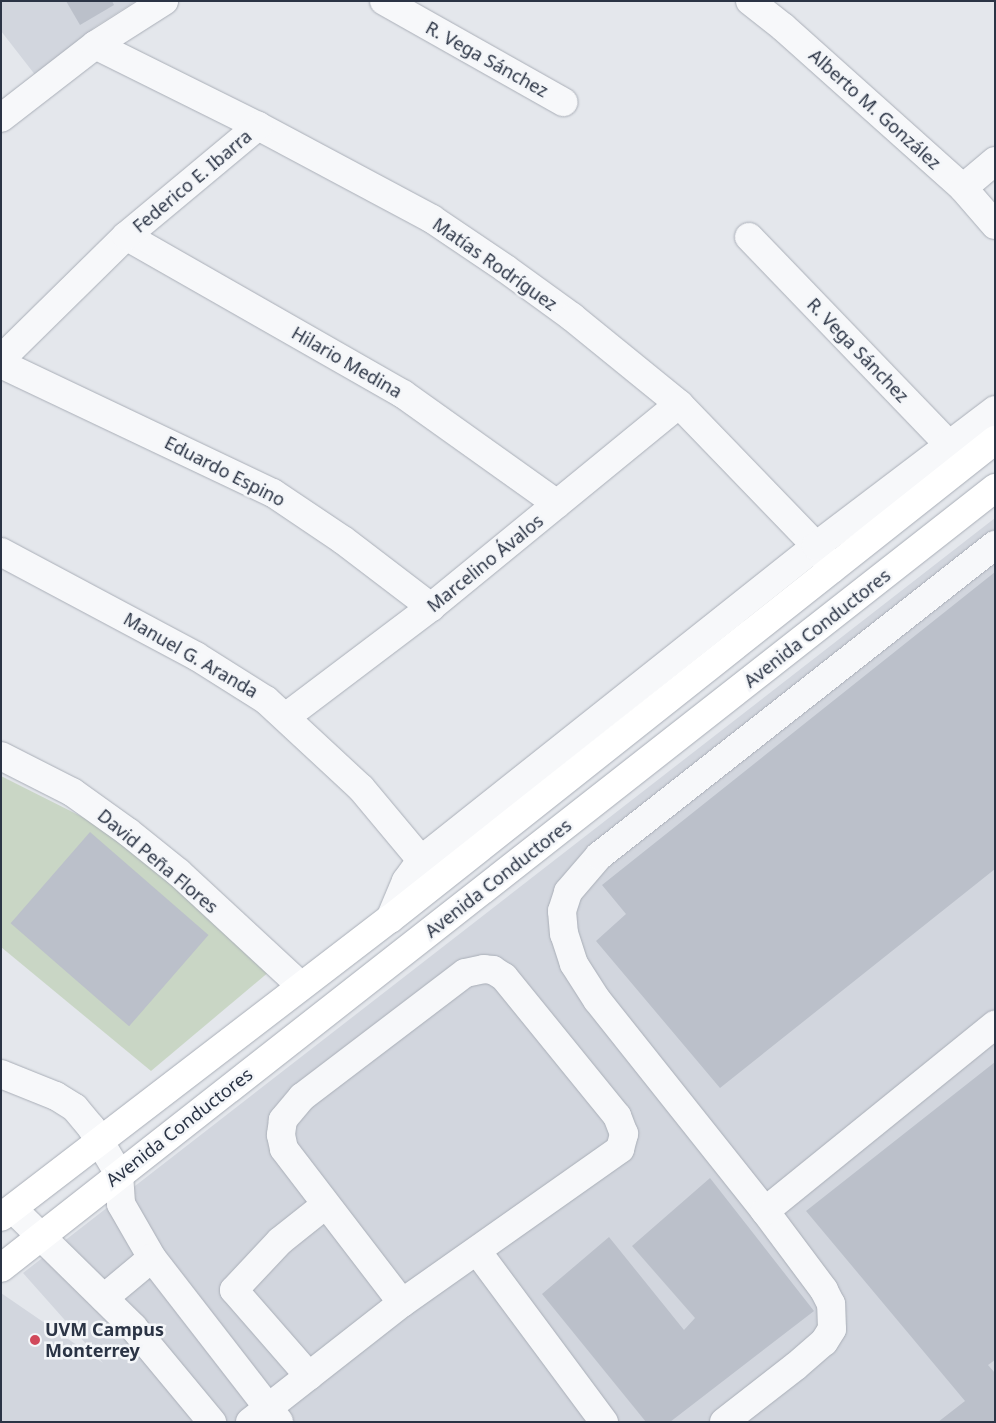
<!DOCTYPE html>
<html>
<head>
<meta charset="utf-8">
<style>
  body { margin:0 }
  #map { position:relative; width:996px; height:1423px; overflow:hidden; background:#e4e7ec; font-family:"Noto Sans",sans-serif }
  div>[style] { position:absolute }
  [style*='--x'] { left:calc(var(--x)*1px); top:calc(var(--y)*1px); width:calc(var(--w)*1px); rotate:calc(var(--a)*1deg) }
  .built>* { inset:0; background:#d2d6de }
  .green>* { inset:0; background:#c9d6c5 }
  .building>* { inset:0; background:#bbc0ca; transform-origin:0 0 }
  .roads { filter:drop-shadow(0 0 1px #a9aeb7) drop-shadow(0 0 1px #a9aeb7) }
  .minor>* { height:28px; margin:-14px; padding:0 14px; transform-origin:14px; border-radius:14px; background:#f7f8fa }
  .major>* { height:28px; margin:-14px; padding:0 14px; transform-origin:14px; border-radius:14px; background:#fff }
  .dots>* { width:14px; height:14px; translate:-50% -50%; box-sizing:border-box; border:2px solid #f4f6f9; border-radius:50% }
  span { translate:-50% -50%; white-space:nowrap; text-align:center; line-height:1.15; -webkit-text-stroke:5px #f4f6f9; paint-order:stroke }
  .street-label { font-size:18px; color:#2b3445 }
  .poi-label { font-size:18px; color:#2b3445; font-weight:700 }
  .left { translate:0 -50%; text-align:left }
  .frame { position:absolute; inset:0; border:2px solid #2b3445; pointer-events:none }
</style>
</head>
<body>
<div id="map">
  <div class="built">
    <i style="clip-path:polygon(1px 1px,136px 1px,95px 27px,36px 76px,1px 31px)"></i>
    <i style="clip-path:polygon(995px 518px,995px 1422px,1px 1422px,1px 1293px,103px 1363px,23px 1273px)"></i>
  </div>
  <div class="green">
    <i style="clip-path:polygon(1px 776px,128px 840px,270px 971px,151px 1071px,1px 947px)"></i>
  </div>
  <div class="building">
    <i style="clip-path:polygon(66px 1px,112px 1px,114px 5px,80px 25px)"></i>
    <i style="clip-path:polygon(995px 572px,995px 869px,720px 1088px,596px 941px,626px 914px,602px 885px)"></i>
    <i style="left:90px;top:832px;width:157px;height:121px;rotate:41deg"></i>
    <i style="clip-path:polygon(995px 1062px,995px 1360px,988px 1365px,995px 1373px,995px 1422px,938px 1422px,965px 1401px,806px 1211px)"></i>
    <i style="clip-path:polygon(710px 1178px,814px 1311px,670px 1422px,646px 1422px,542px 1294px,609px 1237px,684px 1330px,695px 1318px,632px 1246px)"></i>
  </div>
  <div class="roads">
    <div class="minor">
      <i style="--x:384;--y:1;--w:206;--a:29.4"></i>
      <i style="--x:750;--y:1;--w:42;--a:38.2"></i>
      <i style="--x:783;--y:27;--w:241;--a:41.8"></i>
      <i style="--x:963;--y:188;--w:49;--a:49.1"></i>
      <i style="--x:95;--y:45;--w:182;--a:26.4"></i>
      <i style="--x:258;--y:126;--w:197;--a:28.1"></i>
      <i style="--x:432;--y:219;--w:89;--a:34"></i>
      <i style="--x:506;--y:269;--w:82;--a:36"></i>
      <i style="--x:572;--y:317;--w:138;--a:39.1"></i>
      <i style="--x:679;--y:404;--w:197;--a:46"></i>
      <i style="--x:816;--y:546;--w:28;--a:55"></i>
      <i style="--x:1;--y:118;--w:119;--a:-37.8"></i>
      <i style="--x:95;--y:45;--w:82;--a:-32.5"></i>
      <i style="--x:963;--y:188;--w:42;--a:-40.2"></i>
      <i style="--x:126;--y:236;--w:319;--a:29.7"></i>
      <i style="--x:403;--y:394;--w:189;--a:35.5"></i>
      <i style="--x:749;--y:237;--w:306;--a:46.1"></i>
      <i style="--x:1;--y:359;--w:175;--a:-44.5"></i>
      <i style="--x:126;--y:236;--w:172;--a:-39.8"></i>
      <i style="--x:1;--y:364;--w:301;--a:25.4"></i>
      <i style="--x:273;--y:493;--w:84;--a:33.9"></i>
      <i style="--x:343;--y:540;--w:111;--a:37.3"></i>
      <i style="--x:1;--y:552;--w:221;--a:28.1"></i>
      <i style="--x:196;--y:656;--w:83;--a:32.2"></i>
      <i style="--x:266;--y:700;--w:129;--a:42.8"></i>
      <i style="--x:361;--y:788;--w:112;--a:50.1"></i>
      <i style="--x:287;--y:716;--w:181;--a:-37.1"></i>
      <i style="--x:431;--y:607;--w:320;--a:-39.3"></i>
      <i style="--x:1;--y:756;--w:80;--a:26.9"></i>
      <i style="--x:72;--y:792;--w:69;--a:35.5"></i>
      <i style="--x:128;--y:832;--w:65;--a:38.8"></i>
      <i style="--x:179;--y:873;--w:166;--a:42.8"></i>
      <i style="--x:390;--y:919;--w:41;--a:-67.2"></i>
      <i style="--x:406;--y:881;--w:26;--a:-54"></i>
      <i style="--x:421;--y:860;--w:505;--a:-38.48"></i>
      <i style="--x:816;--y:546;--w:225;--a:-37.2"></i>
      <i style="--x:1;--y:1074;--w:59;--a:21.8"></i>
      <i style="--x:56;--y:1096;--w:22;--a:32"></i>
      <i style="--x:75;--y:1108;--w:25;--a:50"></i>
      <i style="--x:91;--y:1127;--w:55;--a:59.2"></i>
      <i style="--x:119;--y:1174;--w:30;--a:86"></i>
      <i style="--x:121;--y:1204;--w:62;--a:60.1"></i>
      <i style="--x:152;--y:1258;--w:207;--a:52.2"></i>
      <i style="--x:13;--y:1209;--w:168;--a:44.5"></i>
      <i style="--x:133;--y:1327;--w:124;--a:50.3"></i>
      <i style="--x:765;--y:1211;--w:270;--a:-128.5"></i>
      <i style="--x:597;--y:1000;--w:43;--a:-122.6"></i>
      <i style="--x:574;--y:964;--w:32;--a:-108"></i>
      <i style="--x:564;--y:934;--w:23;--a:-95"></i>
      <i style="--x:562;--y:911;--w:20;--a:-72"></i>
      <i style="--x:568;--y:892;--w:48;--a:-49.3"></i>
      <i style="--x:599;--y:856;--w:504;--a:-38.14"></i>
      <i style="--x:477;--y:1251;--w:213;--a:53.4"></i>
      <i style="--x:104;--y:1298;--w:62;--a:-39.8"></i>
      <i style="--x:309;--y:1376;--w:114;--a:-131.1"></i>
      <i style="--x:234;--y:1290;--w:67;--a:-46.8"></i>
      <i style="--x:280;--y:1241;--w:56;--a:-38.5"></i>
      <i style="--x:250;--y:1422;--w:193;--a:-38.1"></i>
      <i style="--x:402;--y:1303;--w:267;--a:-35.2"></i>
      <i style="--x:620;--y:1149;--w:16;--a:-75"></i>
      <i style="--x:624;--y:1134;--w:19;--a:-111"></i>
      <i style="--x:617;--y:1116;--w:179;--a:-129.1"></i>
      <i style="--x:504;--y:977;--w:13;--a:-148"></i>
      <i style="--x:493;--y:970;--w:9;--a:-174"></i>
      <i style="--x:484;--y:969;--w:19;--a:168"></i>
      <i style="--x:465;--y:973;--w:205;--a:142.7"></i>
      <i style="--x:302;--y:1097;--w:30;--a:130"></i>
      <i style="--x:283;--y:1120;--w:15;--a:98"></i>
      <i style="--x:281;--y:1135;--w:14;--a:78"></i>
      <i style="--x:284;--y:1149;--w:194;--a:52.5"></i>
      <i style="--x:724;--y:1422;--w:91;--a:-37.9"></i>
      <i style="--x:796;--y:1366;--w:37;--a:-41"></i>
      <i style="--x:824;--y:1342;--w:15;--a:-58"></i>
      <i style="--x:832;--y:1329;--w:25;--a:-92"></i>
      <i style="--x:831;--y:1304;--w:16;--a:-117"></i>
      <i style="--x:824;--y:1290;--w:99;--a:-126.8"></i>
      <i style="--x:765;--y:1211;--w:296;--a:-39"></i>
    </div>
    <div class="major">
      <i style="--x:1;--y:1217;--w:490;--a:-37.5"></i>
      <i style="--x:390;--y:919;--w:772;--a:-38.37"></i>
      <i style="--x:1;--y:1268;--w:1264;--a:-38.12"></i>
    </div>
  </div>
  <div class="dots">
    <i style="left:35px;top:1340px;background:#d1495b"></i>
  </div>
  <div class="street-label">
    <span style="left:487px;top:59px;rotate:29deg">R. Vega Sánchez</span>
    <span style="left:875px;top:109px;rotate:42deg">Alberto M. González</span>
    <span style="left:192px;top:181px;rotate:-40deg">Federico E. Ibarra</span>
    <span style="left:495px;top:264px;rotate:35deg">Matías Rodríguez</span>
    <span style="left:858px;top:350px;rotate:46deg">R. Vega Sánchez</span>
    <span style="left:347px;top:362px;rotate:30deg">Hilario Medina</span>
    <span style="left:225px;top:471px;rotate:27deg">Eduardo Espino</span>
    <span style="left:485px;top:563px;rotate:-39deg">Marcelino Ávalos</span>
    <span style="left:817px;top:628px;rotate:-38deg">Avenida Conductores</span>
    <span style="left:191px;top:655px;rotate:30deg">Manuel G. Aranda</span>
    <span style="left:158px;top:861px;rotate:40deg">David Peña Flores</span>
    <span style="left:498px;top:878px;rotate:-38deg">Avenida Conductores</span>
    <span style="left:179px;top:1127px;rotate:-38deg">Avenida Conductores</span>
  </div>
  <div class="poi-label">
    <span class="left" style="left:45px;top:1340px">UVM Campus<br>Monterrey</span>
  </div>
  <div class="frame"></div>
</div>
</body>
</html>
